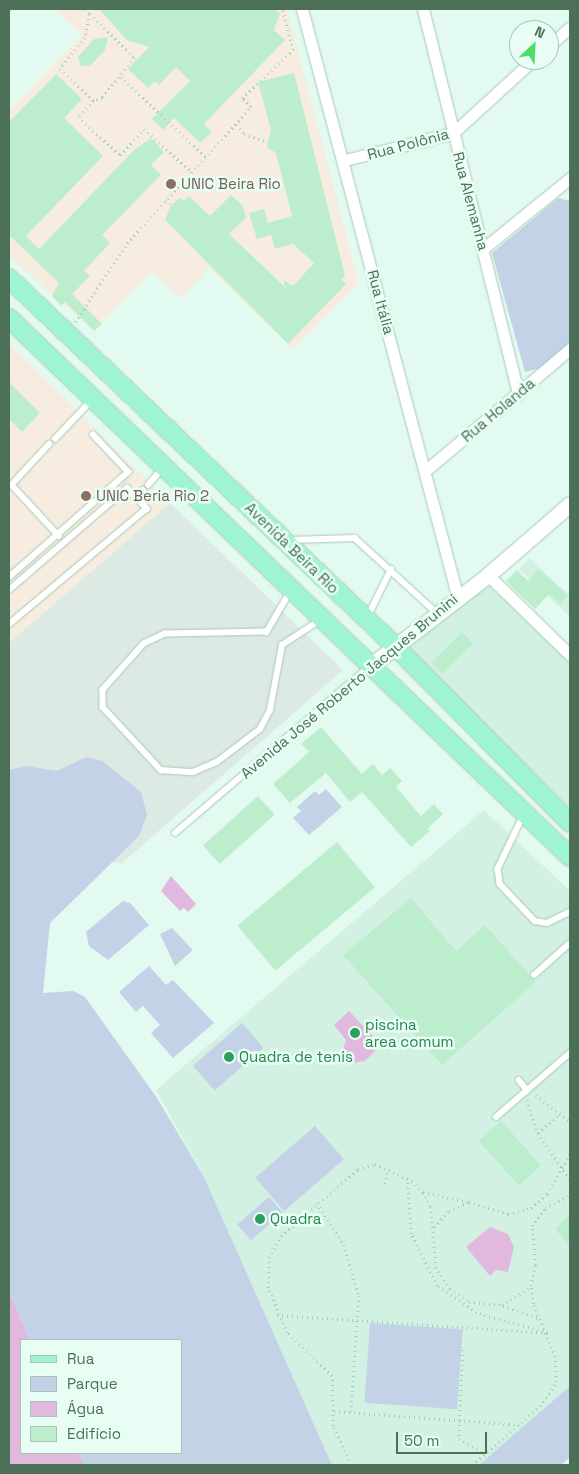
<!DOCTYPE html>
<html>
<head>
<meta charset="utf-8">
<style>
  body { margin:0 }
  #map { position:relative; width:579px; height:1474px; overflow:hidden; background:#e3faf0; font-family:"Space Grotesk",sans-serif }
  div>[style] { position:absolute }
  [style*='--x'] { left:calc(var(--x)*1px); top:calc(var(--y)*1px); width:calc(var(--w)*1px); rotate:calc(var(--a)*1deg) }
  .residential>* { inset:0; background:#d2f1e2 }
  .industrial>* { inset:0; background:#ddeae3 }
  .education>* { inset:0; background:#f6ede0 }
  .green>* { inset:0; background:#c3d2e7; transform-origin:0 0 }
  .water>* { inset:0; background:#e2b9de }
  .building>* { inset:0; background:#bceece; transform-origin:0 0 }
  .path>* { height:2.5px; margin-top:-1.25px; transform-origin:0; background:repeating-linear-gradient(90deg,#a0d2b2 0 1px,transparent 0 5px) }
  .roads { filter:drop-shadow(0 0 1px #aacab8) drop-shadow(0 0 1px #aacab8) }
  .service>* { height:5.5px; margin:-2.75px; padding:0 2.75px; transform-origin:2.75px; border-radius:2.75px; background:#fff }
  .minor>* { height:11px; margin:-5.5px; padding:0 5.5px; transform-origin:5.5px; border-radius:5.5px; background:#fff }
  .secondary>* { height:15px; margin:-7.5px; padding:0 7.5px; transform-origin:7.5px; border-radius:7.5px; background:#fff }
  .primary>* { height:18px; margin:-9px; padding:0 9px; transform-origin:9px; border-radius:9px; background:#9ff5d2 }
  .dots>* { width:14px; height:14px; translate:-50% -50%; box-sizing:border-box; border:2px solid #e8fef5; border-radius:50% }
  span { translate:-50% -50%; white-space:nowrap; text-align:center; line-height:1.15; -webkit-text-stroke:5px #e8fef5; paint-order:stroke }
  .street-label { font-size:15px; color:#4b7057 }
  .education-label { font-size:15px; color:#785e54 }
  .left { translate:0 -50%; text-align:left }
  .leisure-label { font-size:15px; color:#27864d }
  .frame { position:absolute; inset:0; border:10px solid #4b7057; pointer-events:none }
  .legend { position:absolute; left:20px; top:1339px; width:162px; height:115px; box-sizing:border-box; background:#e8fef5; border:1px solid #a9c5b6; margin:0; padding:6px 9px; list-style:none; font-size:15px; color:#4b7057 }
  .legend li { display:flex; align-items:center; gap:10px; height:25px }
  .legend b { width:25px; border:1px solid #a9c5b6 }
  .north { position:absolute; left:509px; top:20px; width:50px; height:50px; box-sizing:border-box; background:#e8fef5; border:1px solid #a9c5b6; border-radius:50%; rotate:25deg; font-size:14px; font-weight:700; line-height:20px; text-align:center; color:#4b7057 }
  .north::after { content:''; display:block; margin:auto; width:18px; height:22px; background:#50dc6a; clip-path:polygon(50% 0,100% 100%,50% 72%,0 100%) }
  .scale { position:absolute; left:396px; top:1432px; width:91px; height:22px; box-sizing:border-box; border:2px solid #4b7057; border-top:0; padding-left:6px; font-size:15px; line-height:18px; white-space:nowrap; color:#4b7057; -webkit-text-stroke:4px #e8fef5; paint-order:stroke }
</style>
</head>
<body>
<div id="map">
  <div class="residential">
    <i style="clip-path:polygon(529px 558px,570px 596px,569px 616px,519px 569px)"></i>
    <i style="clip-path:polygon(486px 583px,570px 663px,570px 808px,405px 645px)"></i>
    <i style="clip-path:polygon(484px 810px,570px 891px,570px 1387px,479px 1465px,332px 1465px,204px 1177px,156px 1090px)"></i>
  </div>
  <div class="industrial">
    <i style="clip-path:polygon(170px 503px,343px 670px,122px 863px,27px 858px,9px 823px,9px 643px)"></i>
  </div>
  <div class="education">
    <i style="clip-path:polygon(54px 9px,287px 9px,359px 283px,293px 349px,209px 268px,182px 298px,152px 273px,94px 331px,9px 256px,9px 111px,82px 35px)"></i>
    <i style="clip-path:polygon(9px 343px,170px 503px,9px 643px)"></i>
  </div>
  <div class="green">
    <i style="clip-path:polygon(558px 198px,570px 201px,570px 342px,541px 368px,525px 372px,492px 253px)"></i>
    <i style="clip-path:polygon(86px 757px,102px 761px,141px 792px,147px 815px,139px 836px,50px 923px,43px 993px,73px 991px,85px 997px,157px 1098px,204px 1177px,332px 1465px,84px 1465px,79px 1453px,181px 1453px,181px 1340px,30px 1340px,9px 1291px,9px 770px,26px 766px,57px 771px)"></i>
    <i style="clip-path:polygon(326px 789px,342px 807px,309px 835px,293px 818px,301px 811px,297px 807px,315px 791px,319px 795px)"></i>
    <i style="clip-path:polygon(123px 901px,130px 903px,149px 925px,108px 960px,89px 946px,86px 932px)"></i>
    <i style="clip-path:polygon(172px 928px,193px 950px,175px 966px,160px 934px)"></i>
    <i style="clip-path:polygon(149px 966px,166px 985px,173px 980px,214px 1023px,173px 1058px,151px 1033px,160px 1025px,143px 1006px,136px 1012px,119px 992px)"></i>
    <i style="left:242px;top:1023px;width:33px;height:65px;rotate:49deg"></i>
    <i style="left:315px;top:1126px;width:44px;height:79px;rotate:49deg"></i>
    <i style="left:269px;top:1197px;width:21px;height:42px;rotate:49deg"></i>
    <i style="left:370px;top:1323px;width:93px;height:80px;rotate:4deg"></i>
    <i style="clip-path:polygon(570px 1386px,570px 1457px,561px 1465px,479px 1465px)"></i>
  </div>
  <div class="water">
    <i style="clip-path:polygon(171px 876px,196px 904px,188px 912px,184px 908px,180px 911px,161px 891px)"></i>
    <i style="clip-path:polygon(349px 1011px,381px 1045px,365px 1061px,338px 1065px,346px 1040px,334px 1025px)"></i>
    <i style="clip-path:polygon(490px 1227px,508px 1234px,514px 1247px,508px 1272px,496px 1270px,490px 1276px,466px 1247px)"></i>
    <i style="clip-path:polygon(9px 1291px,30px 1340px,21px 1340px,21px 1453px,79px 1453px,84px 1465px,9px 1465px)"></i>
  </div>
  <div class="building">
    <i style="clip-path:polygon(99px 9px,274px 9px,280px 14px,274px 30px,285px 40px,204px 124px,212px 132px,200px 143px,174px 118px,163px 130px,152px 119px,190px 81px,176px 67px,159px 85px,155px 81px,148px 88px,128px 69px,149px 47px,127px 40px)"></i>
    <i style="clip-path:polygon(108px 37px,105px 50px,90px 66px,81px 66px,78px 57px,94px 39px)"></i>
    <i style="clip-path:polygon(294px 73px,345px 275px,341px 280px,346px 284px,288px 344px,165px 220px,171px 205px,180px 198px,184px 201px,189px 196px,210px 216px,231px 195px,243px 206px,246px 218px,229px 234px,286px 288px,283px 280px,293px 286px,314px 263px,293px 244px,275px 249px,271px 235px,257px 239px,249px 213px,264px 209px,268px 223px,292px 216px,276px 153px,267px 147px,271px 130px,258px 82px)"></i>
    <i style="clip-path:polygon(56px 74px,82px 99px,64px 118px,103px 156px,26px 236px,39px 249px,134px 150px,151px 138px,164px 152px,151px 165px,161px 175px,102px 235px,110px 243px,84px 271px,90px 276px,72px 294px,102px 324px,94px 331px,65px 302px,61px 306px,52px 296px,59px 283px,9px 235px,9px 122px)"></i>
    <i style="clip-path:polygon(9px 382px,40px 413px,22px 432px,9px 419px)"></i>
    <i style="clip-path:polygon(538px 569px,568px 595px,560px 604px,549px 594px,535px 609px,506px 581px,517px 570px,528px 581px)"></i>
    <i style="left:462px;top:632px;width:16px;height:43px;rotate:45deg"></i>
    <i style="clip-path:polygon(321px 727px,362px 774px,373px 764px,382px 775px,390px 768px,402px 781px,396px 787px,421px 816px,434px 804px,443px 814px,427px 829px,430px 831px,411px 847px,362px 792px,350px 802px,326px 773px,290px 803px,273px 784px,309px 752px,301px 744px)"></i>
    <i style="left:258px;top:796px;width:25px;height:74px;rotate:48deg"></i>
    <i style="left:337px;top:842px;width:59px;height:130px;rotate:50deg"></i>
    <i style="clip-path:polygon(411px 898px,456px 951px,485px 925px,536px 982px,442px 1065px,343px 955px)"></i>
    <i style="left:501px;top:1121px;width:60px;height:30px;rotate:48deg"></i>
    <i style="clip-path:polygon(570px 1215px,570px 1246px,555px 1229px)"></i>
  </div>
  <div class="path">
    <i style="--x:85;--y:9;--w:7;--a:45"></i>
    <i style="--x:90;--y:14;--w:25;--a:102"></i>
    <i style="--x:85;--y:38;--w:40;--a:129"></i>
    <i style="--x:60;--y:69;--w:47;--a:43.3"></i>
    <i style="--x:94;--y:101;--w:23;--a:135"></i>
    <i style="--x:78;--y:117;--w:57;--a:42.1"></i>
    <i style="--x:120;--y:155;--w:35;--a:-47"></i>
    <i style="--x:144;--y:129;--w:64;--a:41.9"></i>
    <i style="--x:90;--y:14;--w:63;--a:44.4"></i>
    <i style="--x:135;--y:58;--w:52;--a:129.5"></i>
    <i style="--x:102;--y:98;--w:9;--a:159"></i>
    <i style="--x:121;--y:77;--w:117;--a:43.3"></i>
    <i style="--x:237;--y:124;--w:12;--a:55"></i>
    <i style="--x:244;--y:134;--w:24;--a:19"></i>
    <i style="--x:166;--y:200;--w:7;--a:45"></i>
    <i style="--x:75;--y:322;--w:95;--a:-56.6"></i>
    <i style="--x:127;--y:243;--w:184;--a:-47.6"></i>
    <i style="--x:251;--y:107;--w:13;--a:-135"></i>
    <i style="--x:242;--y:98;--w:70;--a:-43.3"></i>
    <i style="--x:293;--y:50;--w:42;--a:-105"></i>
    <i style="--x:536;--y:1095;--w:43;--a:37.4"></i>
    <i style="--x:527;--y:1100;--w:35;--a:72"></i>
    <i style="--x:538;--y:1133;--w:56;--a:55.2"></i>
    <i style="--x:538;--y:1133;--w:30;--a:-42"></i>
    <i style="--x:385;--y:1184;--w:15;--a:-79"></i>
    <i style="--x:423;--y:1192;--w:46;--a:12.5"></i>
    <i style="--x:317;--y:1203;--w:50;--a:57.3"></i>
    <i style="--x:344;--y:1245;--w:53;--a:73.6"></i>
    <i style="--x:359;--y:1296;--w:117;--a:93.9"></i>
    <i style="--x:434;--y:1227;--w:22;--a:-47"></i>
    <i style="--x:449;--y:1211;--w:22;--a:-24"></i>
    <i style="--x:469;--y:1202;--w:41;--a:17.1"></i>
    <i style="--x:508;--y:1214;--w:24;--a:-15"></i>
    <i style="--x:531;--y:1208;--w:21;--a:-41"></i>
    <i style="--x:547;--y:1194;--w:46;--a:-60.1"></i>
    <i style="--x:503;--y:1306;--w:37;--a:19"></i>
    <i style="--x:277;--y:1315;--w:272;--a:3.8"></i>
    <i style="--x:548;--y:1333;--w:75;--a:-164.5"></i>
    <i style="--x:476;--y:1313;--w:47;--a:-145.3"></i>
    <i style="--x:437;--y:1286;--w:58;--a:-116.6"></i>
    <i style="--x:411;--y:1234;--w:56;--a:-94.1"></i>
    <i style="--x:463;--y:1350;--w:89;--a:92.6"></i>
    <i style="--x:459;--y:1439;--w:30;--a:30"></i>
    <i style="--x:334;--y:1411;--w:186;--a:4.3"></i>
    <i style="--x:351;--y:1465;--w:43;--a:-114.8"></i>
    <i style="--x:333;--y:1426;--w:50;--a:-91.1"></i>
    <i style="--x:332;--y:1376;--w:62;--a:-136.3"></i>
    <i style="--x:287;--y:1333;--w:49;--a:-112.9"></i>
    <i style="--x:268;--y:1288;--w:30;--a:-88"></i>
    <i style="--x:269;--y:1258;--w:25;--a:-61"></i>
    <i style="--x:281;--y:1236;--w:102;--a:-41"></i>
    <i style="--x:358;--y:1169;--w:18;--a:-16"></i>
    <i style="--x:375;--y:1164;--w:41;--a:24.7"></i>
    <i style="--x:412;--y:1181;--w:16;--a:45"></i>
    <i style="--x:423;--y:1192;--w:17;--a:62"></i>
    <i style="--x:431;--y:1207;--w:60;--a:85.2"></i>
    <i style="--x:436;--y:1267;--w:26;--a:58"></i>
    <i style="--x:450;--y:1289;--w:23;--a:34"></i>
    <i style="--x:469;--y:1302;--w:33;--a:5"></i>
    <i style="--x:502;--y:1305;--w:35;--a:-33"></i>
    <i style="--x:531;--y:1286;--w:21;--a:-79"></i>
    <i style="--x:535;--y:1265;--w:39;--a:-94"></i>
    <i style="--x:532;--y:1226;--w:22;--a:-54"></i>
    <i style="--x:545;--y:1208;--w:28;--a:-27"></i>
    <i style="--x:472;--y:1465;--w:90;--a:-40.9"></i>
    <i style="--x:540;--y:1406;--w:29;--a:-56"></i>
    <i style="--x:556;--y:1382;--w:25;--a:-92"></i>
    <i style="--x:555;--y:1357;--w:57;--a:-112.5"></i>
    <i style="--x:533;--y:1304;--w:18;--a:-96"></i>
  </div>
  <div class="roads">
    <div class="service">
      <i style="--x:55;--y:439;--w:54;--a:-46.5"></i>
      <i style="--x:50;--y:444;--w:56;--a:132.8"></i>
      <i style="--x:12;--y:485;--w:69;--a:47.3"></i>
      <i style="--x:148;--y:485;--w:23;--a:-49"></i>
      <i style="--x:135;--y:498;--w:11;--a:-45"></i>
      <i style="--x:290;--y:540;--w:65;--a:-1.8"></i>
      <i style="--x:355;--y:538;--w:110;--a:42.4"></i>
      <i style="--x:9;--y:577;--w:159;--a:-41.4"></i>
      <i style="--x:128;--y:472;--w:51;--a:-133.4"></i>
      <i style="--x:9;--y:590;--w:156;--a:-40.8"></i>
      <i style="--x:127;--y:488;--w:29;--a:46"></i>
      <i style="--x:147;--y:509;--w:180;--a:140"></i>
      <i style="--x:291;--y:591;--w:48;--a:120.3"></i>
      <i style="--x:267;--y:632;--w:102;--a:178.9"></i>
      <i style="--x:165;--y:634;--w:23;--a:155"></i>
      <i style="--x:144;--y:644;--w:62;--a:131.7"></i>
      <i style="--x:103;--y:690;--w:17;--a:90"></i>
      <i style="--x:103;--y:707;--w:86;--a:47.4"></i>
      <i style="--x:161;--y:770;--w:32;--a:4"></i>
      <i style="--x:193;--y:772;--w:26;--a:-23"></i>
      <i style="--x:217;--y:762;--w:54;--a:-37.5"></i>
      <i style="--x:260;--y:729;--w:21;--a:-62"></i>
      <i style="--x:270;--y:710;--w:66;--a:-79.5"></i>
      <i style="--x:282;--y:645;--w:45;--a:-33.3"></i>
      <i style="--x:368;--y:616;--w:52;--a:-63.9"></i>
      <i style="--x:524;--y:815;--w:60;--a:115.7"></i>
      <i style="--x:498;--y:869;--w:15;--a:82"></i>
      <i style="--x:500;--y:884;--w:51;--a:46.6"></i>
      <i style="--x:535;--y:921;--w:12;--a:9"></i>
      <i style="--x:547;--y:923;--w:25;--a:-26"></i>
      <i style="--x:175;--y:833;--w:255;--a:-40.6"></i>
      <i style="--x:534;--y:975;--w:48;--a:-41.6"></i>
      <i style="--x:519;--y:1080;--w:13;--a:51"></i>
      <i style="--x:496;--y:1117;--w:98;--a:-40.9"></i>
    </div>
    <div class="minor">
      <i style="--x:302;--y:9;--w:606;--a:75.18"></i>
      <i style="--x:423;--y:9;--w:397;--a:76.1"></i>
      <i style="--x:549;--y:46;--w:28;--a:-42"></i>
      <i style="--x:345;--y:160;--w:111;--a:-14"></i>
      <i style="--x:453;--y:133;--w:108;--a:-42.4"></i>
      <i style="--x:484;--y:248;--w:111;--a:-39.1"></i>
      <i style="--x:425;--y:471;--w:189;--a:-40.1"></i>
      <i style="--x:488;--y:575;--w:115;--a:44.3"></i>
    </div>
    <div class="secondary">
      <i style="--x:370;--y:666;--w:149;--a:-37.6"></i>
      <i style="--x:488;--y:575;--w:108;--a:-40.9"></i>
    </div>
    <div class="primary">
      <i style="--x:9;--y:278;--w:532;--a:43.63"></i>
      <i style="--x:394;--y:645;--w:250;--a:45.3"></i>
      <i style="--x:9;--y:318;--w:778;--a:43.85"></i>
    </div>
  </div>
  <div class="dots">
    <i style="left:171px;top:184px;background:#8d6e63"></i>
    <i style="left:86px;top:496px;background:#8d6e63"></i>
    <i style="left:355px;top:1033px;background:#2e9e5b"></i>
    <i style="left:229px;top:1057px;background:#2e9e5b"></i>
    <i style="left:260px;top:1219px;background:#2e9e5b"></i>
  </div>
  <div class="street-label">
    <span style="left:408px;top:144px;rotate:-15deg">Rua Polônia</span>
    <span style="left:471px;top:201px;rotate:75deg">Rua Alemanha</span>
    <span style="left:381px;top:302px;rotate:75deg">Rua Itália</span>
    <span style="left:498px;top:410px;rotate:-40deg">Rua Holanda</span>
    <span style="left:292px;top:548px;rotate:44deg">Avenida Beira Rio</span>
    <span style="left:349px;top:686px;rotate:-40deg">Avenida José Roberto Jacques Brunini</span>
  </div>
  <div class="education-label">
    <span class="left" style="left:181px;top:184px">UNIC Beira Rio</span>
    <span class="left" style="left:96px;top:496px">UNIC Beria Rio 2</span>
  </div>
  <div class="leisure-label">
    <span class="left" style="left:365px;top:1033px">piscina<br>area comum</span>
    <span class="left" style="left:239px;top:1057px">Quadra de tenis</span>
    <span class="left" style="left:270px;top:1219px">Quadra</span>
  </div>
  <div class="frame"></div>
  <ul class="legend">
  <li><b style="height:6px;background:#9ff5d2"></b>Rua</li>
  <li><b style="height:14px;background:#c3d2e7"></b>Parque</li>
  <li><b style="height:14px;background:#e2b9de"></b>Água</li>
  <li><b style="height:14px;background:#bceece"></b>Edifício</li>
  </ul>
  <div class="north">N</div>
  <div class="scale">50 m</div>
</div>
</body>
</html>
